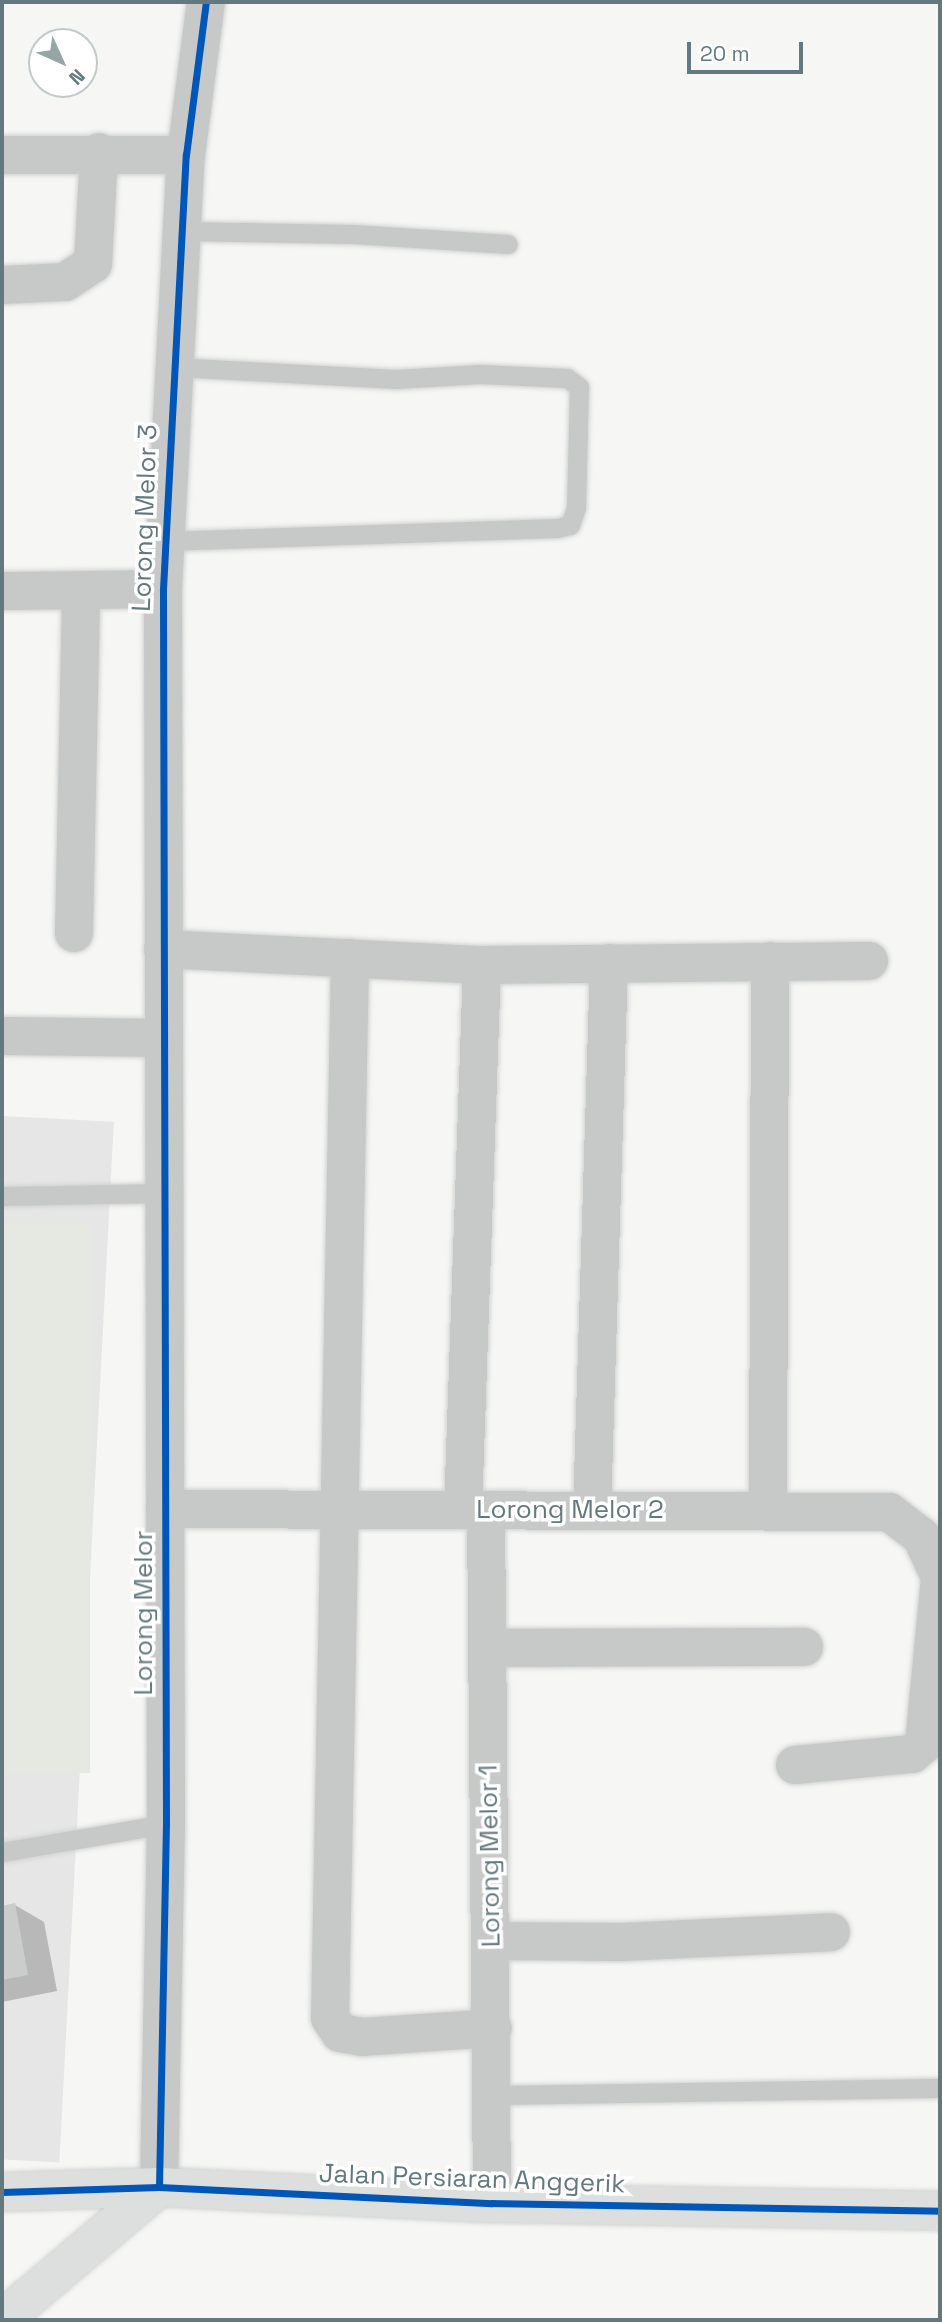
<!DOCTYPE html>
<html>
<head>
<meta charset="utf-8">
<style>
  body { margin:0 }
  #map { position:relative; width:942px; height:2322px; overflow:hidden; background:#f6f6f5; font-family:"Space Grotesk",sans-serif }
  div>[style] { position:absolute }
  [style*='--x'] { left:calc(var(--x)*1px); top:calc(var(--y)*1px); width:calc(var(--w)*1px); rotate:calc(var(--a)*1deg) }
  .built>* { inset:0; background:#e5e6e5; transform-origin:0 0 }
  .green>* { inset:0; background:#e6e8e2; transform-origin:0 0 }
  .shadow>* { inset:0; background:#0003 }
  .building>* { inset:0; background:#cbcdcd }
  .roads { filter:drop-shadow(0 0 2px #d1d2d2) drop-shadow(0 0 2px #d1d2d2) }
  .lane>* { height:19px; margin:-9.5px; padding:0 9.5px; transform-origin:9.5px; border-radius:9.5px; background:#c7c9c9 }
  .street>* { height:38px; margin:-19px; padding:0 19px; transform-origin:19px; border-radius:19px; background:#c7c9c9 }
  .secondary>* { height:38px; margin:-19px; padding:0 19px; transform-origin:19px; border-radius:19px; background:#dddede }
  .cycleway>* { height:7px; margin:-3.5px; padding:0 3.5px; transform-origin:3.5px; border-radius:3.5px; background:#0057b8 }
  span { translate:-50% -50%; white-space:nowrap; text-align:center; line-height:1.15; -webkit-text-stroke:7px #fff; paint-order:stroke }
  .street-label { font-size:26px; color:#64797d }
  .frame { position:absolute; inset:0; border:4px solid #64797d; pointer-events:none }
  .north { position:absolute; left:28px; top:28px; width:70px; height:70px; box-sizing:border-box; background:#fff; border:2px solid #c1c9cb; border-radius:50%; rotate:135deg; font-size:19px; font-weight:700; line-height:28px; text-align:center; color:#64797d }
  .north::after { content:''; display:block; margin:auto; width:24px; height:32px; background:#97a5a7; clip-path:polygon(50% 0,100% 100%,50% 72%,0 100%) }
  .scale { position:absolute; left:687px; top:42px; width:116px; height:32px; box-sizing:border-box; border:4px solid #64797d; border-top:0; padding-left:9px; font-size:21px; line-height:24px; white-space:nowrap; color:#64797d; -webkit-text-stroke:5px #fff; paint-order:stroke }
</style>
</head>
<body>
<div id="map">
  <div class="built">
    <i style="left:2px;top:1116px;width:112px;height:1042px;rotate:3deg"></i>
  </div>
  <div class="green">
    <i style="left:90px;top:1225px;width:548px;height:88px;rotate:90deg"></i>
  </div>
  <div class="shadow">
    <i style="clip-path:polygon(15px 1905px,44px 1922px,57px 1991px,2px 2002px,2px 1908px)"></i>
  </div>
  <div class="building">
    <i style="clip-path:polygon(15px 1903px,28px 1975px,2px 1980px,2px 1906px)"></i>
  </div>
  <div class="roads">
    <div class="lane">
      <i style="--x:182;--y:231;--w:171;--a:1"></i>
      <i style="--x:353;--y:234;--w:155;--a:3.7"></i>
      <i style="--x:165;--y:541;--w:392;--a:-1.9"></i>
      <i style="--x:557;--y:528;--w:13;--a:-13"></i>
      <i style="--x:570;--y:525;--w:18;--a:-71"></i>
      <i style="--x:576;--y:508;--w:121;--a:-88.6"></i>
      <i style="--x:579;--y:387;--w:15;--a:-143"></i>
      <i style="--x:567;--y:378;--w:87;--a:-177.4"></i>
      <i style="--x:480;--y:374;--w:84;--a:176.6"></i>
      <i style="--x:396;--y:379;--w:224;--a:-176.9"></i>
      <i style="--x:2;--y:1196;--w:162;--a:-1.1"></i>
      <i style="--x:2;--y:1852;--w:166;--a:-9.7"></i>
      <i style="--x:493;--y:2095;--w:447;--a:-0.9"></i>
    </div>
    <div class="street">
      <i style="--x:2;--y:155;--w:184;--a:0"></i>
      <i style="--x:2;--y:285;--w:63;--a:-2.7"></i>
      <i style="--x:65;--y:282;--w:33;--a:-33"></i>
      <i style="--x:93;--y:264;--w:112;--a:-86.9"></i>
      <i style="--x:2;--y:591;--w:161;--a:-0.7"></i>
      <i style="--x:74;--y:933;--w:343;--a:-88.8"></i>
      <i style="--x:163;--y:949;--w:319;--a:2.9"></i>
      <i style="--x:482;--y:965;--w:387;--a:-0.6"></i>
      <i style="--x:350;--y:958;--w:1060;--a:91.08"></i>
      <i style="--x:330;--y:2018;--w:18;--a:56"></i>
      <i style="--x:340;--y:2033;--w:22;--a:10"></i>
      <i style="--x:362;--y:2037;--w:131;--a:-3.9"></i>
      <i style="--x:2;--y:1036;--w:162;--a:0.7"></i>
      <i style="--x:165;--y:1509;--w:724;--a:0.24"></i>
      <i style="--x:889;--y:1512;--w:40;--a:37"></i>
      <i style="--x:921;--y:1536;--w:45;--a:65.1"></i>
      <i style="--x:463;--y:1510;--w:545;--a:-88"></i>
      <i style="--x:486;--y:1510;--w:693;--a:89.5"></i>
      <i style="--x:592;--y:1511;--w:548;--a:-88.22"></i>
      <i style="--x:768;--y:1511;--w:550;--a:-89.79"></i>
      <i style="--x:487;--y:1648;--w:317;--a:-0.2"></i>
      <i style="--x:795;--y:1765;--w:118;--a:-5.4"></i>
      <i style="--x:912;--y:1754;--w:16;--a:-40"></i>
      <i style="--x:924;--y:1744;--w:166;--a:-84.5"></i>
      <i style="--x:492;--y:1941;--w:130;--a:0.4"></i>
      <i style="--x:622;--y:1942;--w:209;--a:-2.7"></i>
      <i style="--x:159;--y:2187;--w:363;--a:-88.9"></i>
      <i style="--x:166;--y:1824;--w:1235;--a:-90.14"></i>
      <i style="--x:163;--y:589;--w:435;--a:-87"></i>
      <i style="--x:186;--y:155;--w:154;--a:-82.6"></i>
    </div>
    <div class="secondary">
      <i style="--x:2;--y:2192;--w:157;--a:-1.8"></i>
      <i style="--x:159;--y:2187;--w:333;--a:2.8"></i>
      <i style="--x:492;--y:2203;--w:448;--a:1"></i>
      <i style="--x:2;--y:2320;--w:206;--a:-40.3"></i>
    </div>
  </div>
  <div class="cycleway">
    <i style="--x:159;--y:2187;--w:363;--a:-88.9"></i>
    <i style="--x:166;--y:1824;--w:1235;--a:-90.14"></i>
    <i style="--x:163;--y:589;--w:435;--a:-87"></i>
    <i style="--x:186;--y:155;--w:154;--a:-82.6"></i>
    <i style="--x:2;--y:2192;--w:157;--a:-1.8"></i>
    <i style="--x:159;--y:2187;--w:333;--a:2.8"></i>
    <i style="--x:492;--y:2203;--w:448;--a:1"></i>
  </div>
  <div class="street-label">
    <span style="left:145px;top:518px;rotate:-88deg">Lorong Melor 3</span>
    <span style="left:570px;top:1510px">Lorong Melor 2</span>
    <span style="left:144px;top:1613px;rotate:-90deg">Lorong Melor</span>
    <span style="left:490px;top:1856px;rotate:-91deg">Lorong Melor 1</span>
    <span style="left:472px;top:2179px;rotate:2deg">Jalan Persiaran Anggerik</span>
  </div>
  <div class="frame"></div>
  <div class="north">N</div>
  <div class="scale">20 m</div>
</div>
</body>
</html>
